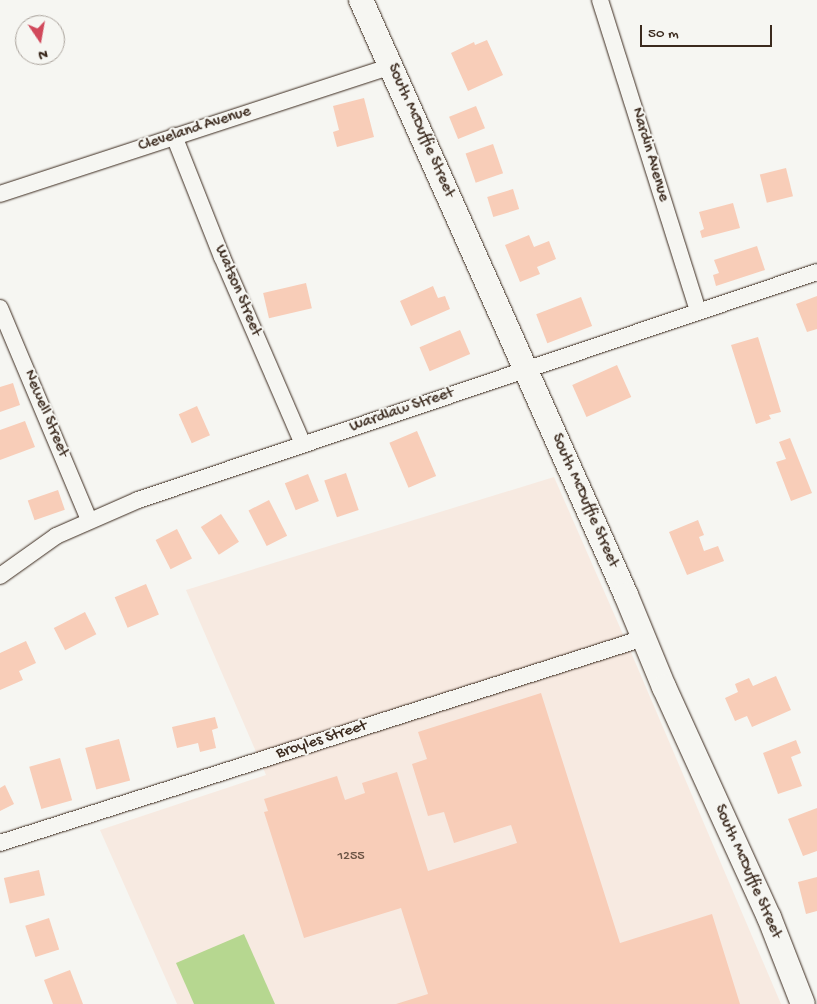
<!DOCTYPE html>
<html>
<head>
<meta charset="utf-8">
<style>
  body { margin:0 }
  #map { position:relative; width:817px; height:1004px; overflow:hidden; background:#f6f6f2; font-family:"Gochi Hand",sans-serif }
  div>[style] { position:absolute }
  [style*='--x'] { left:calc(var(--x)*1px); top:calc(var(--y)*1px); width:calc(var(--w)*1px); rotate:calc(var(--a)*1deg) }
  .built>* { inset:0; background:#f7eae1 }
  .green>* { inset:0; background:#b6d790 }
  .building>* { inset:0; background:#f8cdb8; transform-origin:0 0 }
  .roads { filter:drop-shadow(0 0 1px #3b2a1e) drop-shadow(0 0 1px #3b2a1e) }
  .street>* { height:16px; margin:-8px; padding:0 8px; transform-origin:8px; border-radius:8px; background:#f6f6f2 }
  .secondary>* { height:24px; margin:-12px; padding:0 12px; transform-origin:12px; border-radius:12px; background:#f6f6f2 }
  span { translate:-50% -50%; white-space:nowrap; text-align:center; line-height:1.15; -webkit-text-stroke:4px #f6f6f2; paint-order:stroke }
  .number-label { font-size:14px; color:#6a5344 }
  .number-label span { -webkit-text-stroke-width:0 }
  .street-label { font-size:16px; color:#3b2a1e }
  .north { position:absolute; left:15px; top:15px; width:50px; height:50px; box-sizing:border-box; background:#f6f6f2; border:1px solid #aba49d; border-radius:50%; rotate:168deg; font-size:14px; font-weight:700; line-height:20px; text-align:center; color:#3b2a1e }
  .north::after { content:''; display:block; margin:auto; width:18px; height:22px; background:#d1495b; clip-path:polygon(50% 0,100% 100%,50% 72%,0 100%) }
  .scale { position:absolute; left:640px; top:25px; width:132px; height:22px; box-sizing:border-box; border:2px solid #3b2a1e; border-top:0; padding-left:6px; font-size:15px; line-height:18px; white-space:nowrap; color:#3b2a1e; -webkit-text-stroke:4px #f6f6f2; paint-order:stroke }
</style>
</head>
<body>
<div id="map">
  <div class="built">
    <i style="clip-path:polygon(554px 477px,636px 664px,781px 1004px,177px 1004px,100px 830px,266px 775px,186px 590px)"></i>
  </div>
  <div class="green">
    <i style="clip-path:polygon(244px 934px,275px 1004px,194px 1004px,176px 963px)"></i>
  </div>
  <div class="building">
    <i style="clip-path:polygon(487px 40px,503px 75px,468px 91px,451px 53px,474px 42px,475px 45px)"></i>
    <i style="clip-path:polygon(364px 98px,374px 137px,337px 147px,333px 132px,339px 130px,333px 106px)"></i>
    <i style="left:476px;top:106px;width:24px;height:29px;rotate:68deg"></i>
    <i style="left:493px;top:144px;width:31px;height:29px;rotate:71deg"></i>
    <i style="left:786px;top:168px;width:29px;height:27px;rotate:76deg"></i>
    <i style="left:513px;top:189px;width:21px;height:27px;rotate:73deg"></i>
    <i style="clip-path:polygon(733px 203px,740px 228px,702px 238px,700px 231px,704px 229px,699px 212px)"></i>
    <i style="clip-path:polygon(529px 235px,534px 247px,549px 241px,556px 259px,537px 267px,540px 274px,520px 282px,505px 245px)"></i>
    <i style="clip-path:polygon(757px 246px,765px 270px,716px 286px,713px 275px,719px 273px,714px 260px)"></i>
    <i style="left:306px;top:283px;width:26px;height:44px;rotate:77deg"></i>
    <i style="clip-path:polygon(433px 286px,438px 298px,445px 296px,450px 309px,411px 326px,400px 301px)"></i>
    <i style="clip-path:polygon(817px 296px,817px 329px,807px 332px,796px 304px)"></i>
    <i style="left:581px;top:297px;width:31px;height:48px;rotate:69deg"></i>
    <i style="left:460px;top:330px;width:26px;height:44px;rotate:67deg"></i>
    <i style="clip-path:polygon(758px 337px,781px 412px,769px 415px,771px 419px,756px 424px,731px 345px)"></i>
    <i style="left:617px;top:365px;width:35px;height:49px;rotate:66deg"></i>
    <i style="clip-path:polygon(13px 383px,20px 405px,0 412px,0 387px)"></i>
    <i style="left:197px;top:406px;width:32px;height:20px;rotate:66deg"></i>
    <i style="clip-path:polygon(25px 421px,35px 447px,0 460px,0 430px)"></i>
    <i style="left:417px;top:431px;width:49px;height:30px;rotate:67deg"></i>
    <i style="clip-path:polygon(790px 438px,812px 493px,791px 501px,776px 462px,786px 459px,779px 442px)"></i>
    <i style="left:346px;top:473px;width:39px;height:23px;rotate:71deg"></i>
    <i style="left:308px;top:474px;width:29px;height:25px;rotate:68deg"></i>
    <i style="left:58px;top:490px;width:21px;height:32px;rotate:71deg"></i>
    <i style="left:269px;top:500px;width:40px;height:23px;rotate:63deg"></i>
    <i style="left:221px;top:514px;width:33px;height:24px;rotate:57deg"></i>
    <i style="clip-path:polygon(698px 520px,704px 535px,699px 537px,704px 551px,718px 546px,724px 561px,687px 575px,669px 532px)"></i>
    <i style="left:177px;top:529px;width:33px;height:24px;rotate:63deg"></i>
    <i style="left:146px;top:584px;width:33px;height:34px;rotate:67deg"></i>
    <i style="left:85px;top:612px;width:25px;height:35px;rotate:63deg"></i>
    <i style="clip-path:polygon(26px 641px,36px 663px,19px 671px,23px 680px,0 690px,0 653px)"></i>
    <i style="clip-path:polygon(776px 676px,791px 710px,752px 727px,747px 716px,735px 721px,725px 698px,738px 692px,735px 684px,749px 678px,753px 686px)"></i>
    <i style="clip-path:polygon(541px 693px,620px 943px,712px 914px,740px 1004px,396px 1004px,428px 994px,401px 908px,304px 938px,264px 812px,268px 811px,264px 799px,337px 776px,345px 800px,365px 793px,362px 783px,397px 772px,428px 871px,517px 843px,511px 825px,454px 843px,444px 812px,428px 816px,412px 764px,427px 759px,418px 732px)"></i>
    <i style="clip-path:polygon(215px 717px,218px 728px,212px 730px,216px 748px,200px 752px,198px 743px,177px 748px,172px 727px)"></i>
    <i style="left:119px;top:739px;width:43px;height:35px;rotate:75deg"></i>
    <i style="clip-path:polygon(796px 740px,801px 753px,791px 757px,802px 786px,778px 794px,763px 753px)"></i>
    <i style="left:60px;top:758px;width:44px;height:32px;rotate:74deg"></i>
    <i style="clip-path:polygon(5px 785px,14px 804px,0 811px,0 788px)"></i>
    <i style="clip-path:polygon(817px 808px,817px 851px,803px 856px,788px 819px)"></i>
    <i style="left:39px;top:870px;width:26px;height:36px;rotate:77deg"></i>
    <i style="clip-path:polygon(817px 877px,817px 911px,806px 914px,798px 882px)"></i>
    <i style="left:49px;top:918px;width:33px;height:25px;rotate:72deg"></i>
    <i style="clip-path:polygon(70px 970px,83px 1004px,53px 1004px,44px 980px)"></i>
  </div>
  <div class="roads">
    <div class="street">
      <i style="--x:600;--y:0;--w:326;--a:72.5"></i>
      <i style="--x:174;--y:136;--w:130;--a:68.4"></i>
      <i style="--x:222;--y:257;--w:204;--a:66.6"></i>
      <i style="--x:0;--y:194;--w:411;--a:-18.1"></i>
      <i style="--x:0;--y:308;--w:230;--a:67.2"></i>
      <i style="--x:0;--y:576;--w:69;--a:-35.5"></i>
      <i style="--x:56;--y:536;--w:90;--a:-23.7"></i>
      <i style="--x:138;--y:500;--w:716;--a:-18.56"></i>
      <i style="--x:0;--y:843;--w:676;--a:-17.66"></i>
    </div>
    <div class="secondary">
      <i style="--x:361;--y:0;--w:651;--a:65.99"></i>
      <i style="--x:626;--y:595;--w:100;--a:67.6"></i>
      <i style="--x:664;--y:687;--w:253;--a:65.5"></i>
      <i style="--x:769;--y:917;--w:93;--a:68.7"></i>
    </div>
  </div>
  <div class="number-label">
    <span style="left:351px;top:857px">1255</span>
  </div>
  <div class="street-label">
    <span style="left:195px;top:130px;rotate:-18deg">Cleveland Avenue</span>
    <span style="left:420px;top:131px;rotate:66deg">South McDuffie Street</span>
    <span style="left:649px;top:155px;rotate:73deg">Nardin Avenue</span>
    <span style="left:237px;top:291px;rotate:67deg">Watson Street</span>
    <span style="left:402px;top:411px;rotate:-19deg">Wardlaw Street</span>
    <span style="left:45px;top:414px;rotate:67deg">Newell Street</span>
    <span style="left:584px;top:501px;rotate:66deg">South McDuffie Street</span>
    <span style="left:322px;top:741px;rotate:-18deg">Broyles Street</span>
    <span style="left:747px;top:872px;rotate:66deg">South McDuffie Street</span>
  </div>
  <div class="north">N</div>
  <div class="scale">50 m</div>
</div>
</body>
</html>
